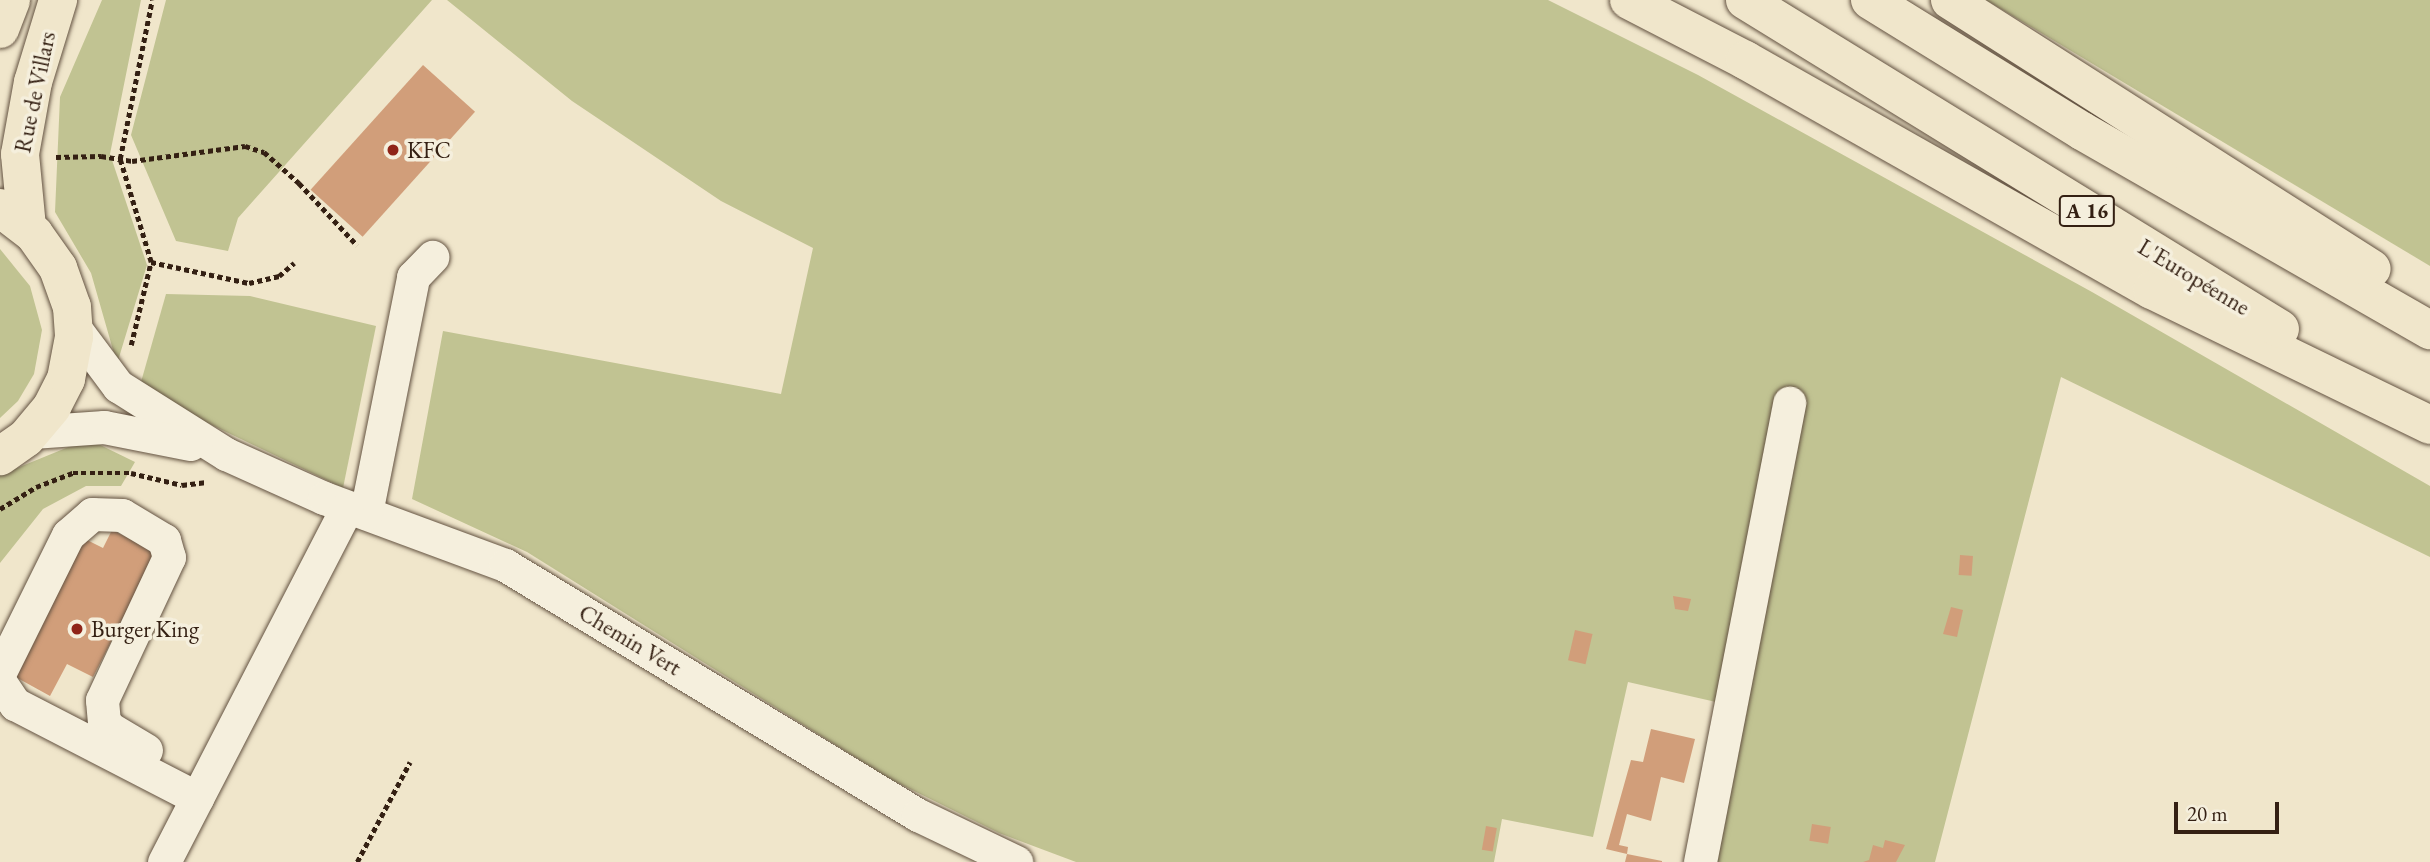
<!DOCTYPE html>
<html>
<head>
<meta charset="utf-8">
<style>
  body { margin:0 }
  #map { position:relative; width:2430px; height:862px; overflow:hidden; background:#f0e6cb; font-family:"EB Garamond",serif }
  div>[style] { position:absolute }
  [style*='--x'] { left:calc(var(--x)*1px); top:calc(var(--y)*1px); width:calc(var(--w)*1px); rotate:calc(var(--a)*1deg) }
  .green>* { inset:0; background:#c1c392 }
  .building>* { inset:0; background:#d19e7a; transform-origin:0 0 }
  .path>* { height:4.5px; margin-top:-2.25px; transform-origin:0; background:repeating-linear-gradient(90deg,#342013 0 5px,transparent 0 8.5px) }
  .roads { filter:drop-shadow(0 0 2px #635241) drop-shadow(0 0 2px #635241) }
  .minor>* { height:33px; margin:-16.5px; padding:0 16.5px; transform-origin:16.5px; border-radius:16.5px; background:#f5efdd }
  .major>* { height:38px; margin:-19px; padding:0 19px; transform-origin:19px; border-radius:19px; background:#f0e6cb }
  .highway>* { height:38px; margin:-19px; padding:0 19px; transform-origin:19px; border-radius:19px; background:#f0e6cb }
  .dots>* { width:19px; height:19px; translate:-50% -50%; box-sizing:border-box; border:4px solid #f5efdd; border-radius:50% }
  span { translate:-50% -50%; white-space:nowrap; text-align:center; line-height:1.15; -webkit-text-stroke:7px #f5efdd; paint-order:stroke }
  .shield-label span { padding:2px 5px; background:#f5efdd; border:2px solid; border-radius:5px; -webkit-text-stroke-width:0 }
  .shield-label { font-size:21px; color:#342013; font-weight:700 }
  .street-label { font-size:23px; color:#342013 }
  .poi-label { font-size:23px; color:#342013 }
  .left { translate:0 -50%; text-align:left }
  .scale { position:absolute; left:2174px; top:802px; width:105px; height:32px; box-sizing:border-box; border:4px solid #342013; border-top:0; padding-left:9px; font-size:21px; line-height:24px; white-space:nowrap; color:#342013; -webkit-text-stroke:5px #f5efdd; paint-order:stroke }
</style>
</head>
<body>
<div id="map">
  <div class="green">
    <i style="clip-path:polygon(102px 0,141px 0,110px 154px,147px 265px,117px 364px,91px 273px,55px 212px,60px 97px)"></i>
    <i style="clip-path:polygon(166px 0,432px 0,238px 218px,228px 251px,176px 241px,131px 135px)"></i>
    <i style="clip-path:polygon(447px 0,1548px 0,1698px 75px,2092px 292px,2430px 486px,2430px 557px,2061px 377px,1935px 862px,1708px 862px,1738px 707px,1628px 682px,1593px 837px,1502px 819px,1494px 862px,1076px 862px,999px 833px,890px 779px,527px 552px,412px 499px,443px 331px,781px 394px,813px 248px,721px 201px,572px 101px)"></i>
    <i style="clip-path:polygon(1986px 0,2430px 0,2430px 266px)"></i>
    <i style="clip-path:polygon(0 249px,30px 286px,42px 330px,34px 374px,18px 401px,0 418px)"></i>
    <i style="clip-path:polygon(166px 294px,250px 296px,376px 326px,343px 488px,168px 404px,141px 382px)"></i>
    <i style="clip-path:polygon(88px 439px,135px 462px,121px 486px,86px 486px,43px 509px,0 563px,0 475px)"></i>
  </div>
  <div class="building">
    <i style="left:423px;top:65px;width:70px;height:168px;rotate:42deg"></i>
    <i style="clip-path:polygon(112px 530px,148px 548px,154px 558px,93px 677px,67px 664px,50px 696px,12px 675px,77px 535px,103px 548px)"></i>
    <i style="left:1960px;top:555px;width:13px;height:20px;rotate:4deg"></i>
    <i style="clip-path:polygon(1673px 596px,1691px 599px,1688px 611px,1675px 609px)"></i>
    <i style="clip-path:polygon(1951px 607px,1963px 610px,1957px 637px,1943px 634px)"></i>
    <i style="left:1575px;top:630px;width:18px;height:31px;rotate:13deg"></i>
    <i style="clip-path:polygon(1651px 729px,1695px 739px,1684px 783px,1661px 777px,1651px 821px,1627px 814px,1619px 845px,1628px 847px,1627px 854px,1606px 849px,1631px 760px,1643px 762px)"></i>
    <i style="left:1812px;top:824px;width:19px;height:17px;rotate:9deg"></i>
    <i style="left:1486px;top:826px;width:11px;height:24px;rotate:10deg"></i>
    <i style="clip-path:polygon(1885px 840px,1905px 845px,1896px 862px,1863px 862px,1869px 860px,1873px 845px,1883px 848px)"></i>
    <i style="clip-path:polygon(1627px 854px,1662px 861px,1662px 862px,1625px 862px)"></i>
  </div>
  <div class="path">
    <i style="--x:56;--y:157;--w:45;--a:-1.3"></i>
    <i style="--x:101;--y:156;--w:31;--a:9"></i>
    <i style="--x:132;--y:161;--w:114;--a:-7.6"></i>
    <i style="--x:245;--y:146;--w:20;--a:18"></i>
    <i style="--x:264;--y:152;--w:47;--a:41.5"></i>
    <i style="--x:299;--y:183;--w:85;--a:46.9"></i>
    <i style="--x:151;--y:262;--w:100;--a:12.1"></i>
    <i style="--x:249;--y:283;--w:31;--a:-13"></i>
    <i style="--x:279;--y:276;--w:20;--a:-41"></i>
    <i style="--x:131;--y:345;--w:85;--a:-76.5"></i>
    <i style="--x:151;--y:262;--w:108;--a:-106.8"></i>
    <i style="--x:120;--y:159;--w:162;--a:-78.6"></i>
    <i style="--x:0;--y:509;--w:42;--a:-31.4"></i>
    <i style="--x:36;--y:487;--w:40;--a:-21"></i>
    <i style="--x:73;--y:473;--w:58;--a:0"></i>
    <i style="--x:131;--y:473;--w:52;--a:13.2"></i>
    <i style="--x:182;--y:485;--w:23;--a:-7"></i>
    <i style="--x:357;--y:862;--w:113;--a:-62.1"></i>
  </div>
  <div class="roads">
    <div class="minor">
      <i style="--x:74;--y:327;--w:74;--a:53.3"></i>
      <i style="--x:118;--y:386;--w:128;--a:32.2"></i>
      <i style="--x:226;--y:454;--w:107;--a:24.2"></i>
      <i style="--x:324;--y:498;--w:193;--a:20.3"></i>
      <i style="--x:505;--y:565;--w:483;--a:31.2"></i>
      <i style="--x:918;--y:815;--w:109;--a:25.6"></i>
      <i style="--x:32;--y:432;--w:72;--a:-4"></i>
      <i style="--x:104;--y:427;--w:88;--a:11.2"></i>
      <i style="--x:366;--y:513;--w:241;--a:-78.7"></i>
      <i style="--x:413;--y:277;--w:28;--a:-46"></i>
      <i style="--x:0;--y:672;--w:153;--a:-63.6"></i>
      <i style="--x:68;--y:535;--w:32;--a:-41"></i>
      <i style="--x:92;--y:514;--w:30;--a:2"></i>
      <i style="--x:122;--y:515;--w:49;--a:30.8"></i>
      <i style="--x:164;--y:540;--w:18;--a:74"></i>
      <i style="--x:169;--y:557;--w:158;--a:115.1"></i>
      <i style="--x:102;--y:700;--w:21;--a:85"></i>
      <i style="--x:104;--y:721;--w:9;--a:54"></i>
      <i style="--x:109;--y:728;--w:43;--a:30.7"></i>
      <i style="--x:0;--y:682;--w:27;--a:56"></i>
      <i style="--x:15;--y:704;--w:205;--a:27.3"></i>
      <i style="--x:164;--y:862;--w:399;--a:-62.7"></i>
      <i style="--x:1700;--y:862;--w:468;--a:-79"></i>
    </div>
    <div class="major">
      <i style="--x:0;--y:29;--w:31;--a:-69"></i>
      <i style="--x:0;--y:208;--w:43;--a:37.4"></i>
      <i style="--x:34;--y:234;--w:42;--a:54.8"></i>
      <i style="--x:58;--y:268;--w:41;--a:70.3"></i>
      <i style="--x:72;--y:307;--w:30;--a:86"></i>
      <i style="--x:74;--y:337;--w:43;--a:100.8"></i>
      <i style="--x:66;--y:379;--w:31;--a:117"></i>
      <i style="--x:52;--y:407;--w:40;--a:130"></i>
      <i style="--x:26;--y:438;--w:32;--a:145"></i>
      <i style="--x:27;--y:227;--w:73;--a:-95.5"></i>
      <i style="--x:20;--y:154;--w:73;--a:-79.8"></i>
      <i style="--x:33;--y:82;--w:86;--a:-73"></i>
    </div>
    <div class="highway">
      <i style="--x:1629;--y:0;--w:131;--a:27.3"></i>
      <i style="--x:1745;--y:60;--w:467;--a:29.5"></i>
      <i style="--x:2152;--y:290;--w:309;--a:25.9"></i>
      <i style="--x:1745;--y:0;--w:628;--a:31.59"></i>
      <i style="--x:1870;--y:0;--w:249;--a:31.7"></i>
      <i style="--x:2082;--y:131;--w:401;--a:29.8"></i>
      <i style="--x:1950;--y:0;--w:500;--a:32.52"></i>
    </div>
  </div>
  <div class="dots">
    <i style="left:393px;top:150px;background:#8f2418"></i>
    <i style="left:77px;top:629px;background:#8f2418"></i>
  </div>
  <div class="shield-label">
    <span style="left:2087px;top:211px">A 16</span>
  </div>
  <div class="street-label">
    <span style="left:35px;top:92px;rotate:-78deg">Rue de Villars</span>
    <span style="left:2194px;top:277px;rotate:31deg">L'Européenne</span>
    <span style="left:630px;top:640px;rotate:31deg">Chemin Vert</span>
  </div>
  <div class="poi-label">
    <span class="left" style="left:407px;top:150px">KFC</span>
    <span class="left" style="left:91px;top:629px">Burger King</span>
  </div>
  <div class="scale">20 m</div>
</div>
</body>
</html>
